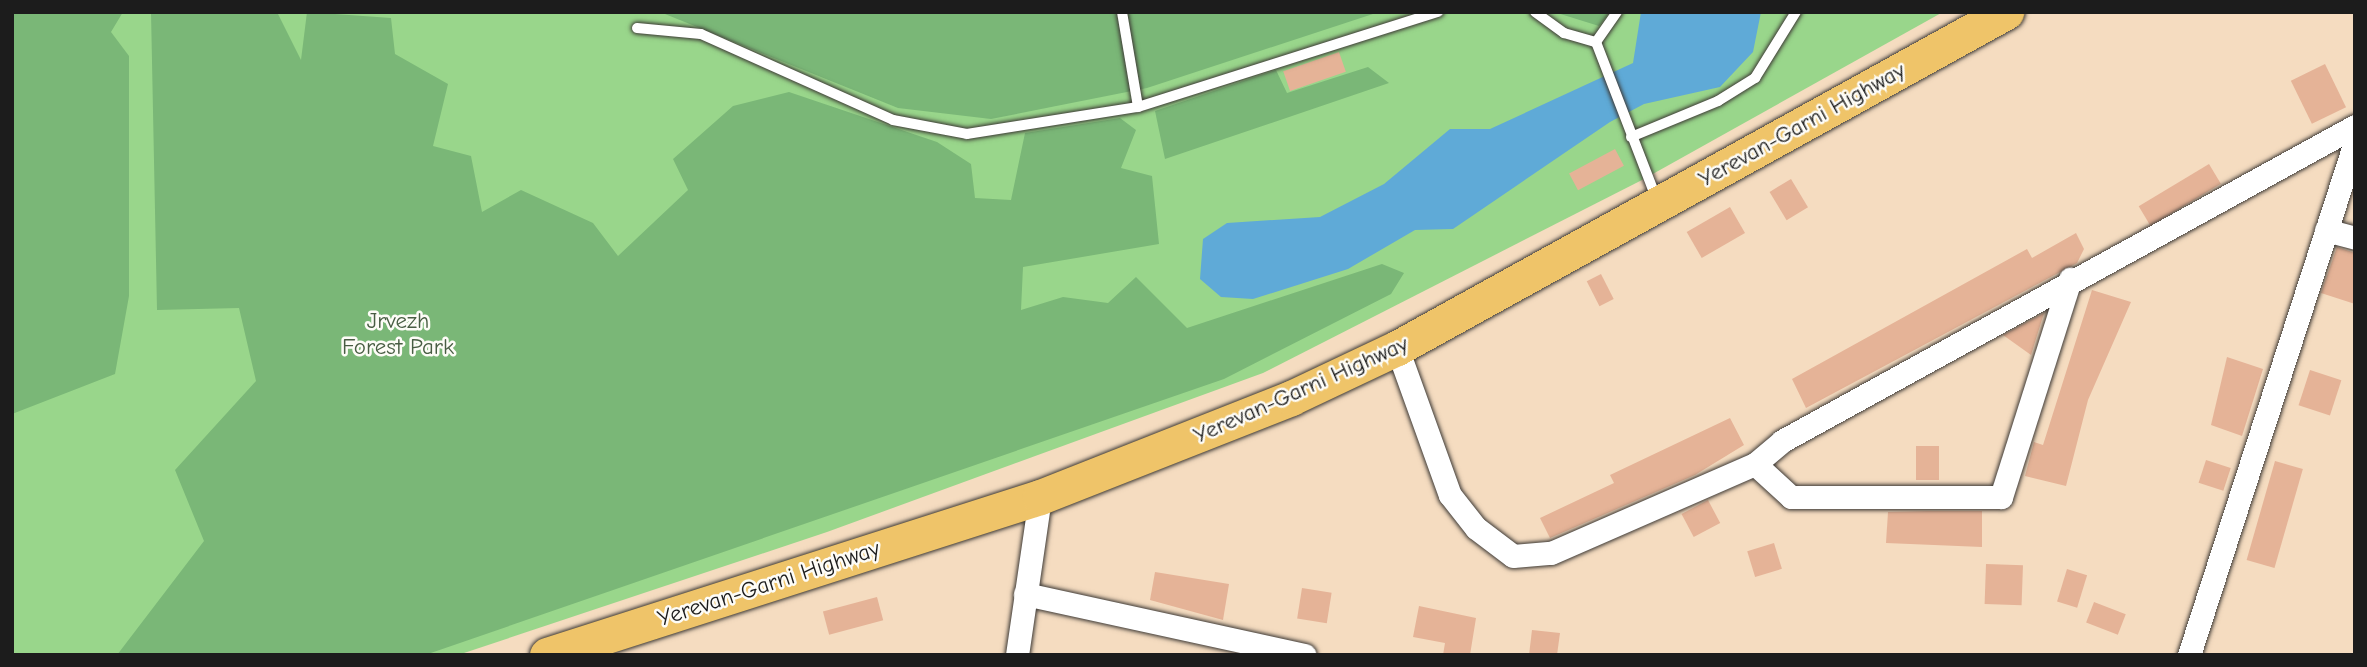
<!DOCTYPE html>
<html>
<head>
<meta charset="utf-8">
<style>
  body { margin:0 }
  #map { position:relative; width:2367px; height:667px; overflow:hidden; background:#f5dcc0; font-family:"Comic Neue",sans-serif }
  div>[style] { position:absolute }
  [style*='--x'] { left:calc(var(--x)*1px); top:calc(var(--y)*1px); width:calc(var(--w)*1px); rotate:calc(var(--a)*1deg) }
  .green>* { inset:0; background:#99d68b }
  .forest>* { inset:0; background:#7ab777 }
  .water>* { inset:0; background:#5faad7 }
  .building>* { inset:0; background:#e5b397; transform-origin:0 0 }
  .roads { filter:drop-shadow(0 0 2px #3d3935) drop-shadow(0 0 2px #3d3935) }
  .service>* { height:10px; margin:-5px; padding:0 5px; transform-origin:5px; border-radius:5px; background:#fff }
  .minor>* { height:23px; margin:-11.5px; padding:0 11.5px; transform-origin:11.5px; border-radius:11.5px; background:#fff }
  .primary>* { height:35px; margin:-17.5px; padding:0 17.5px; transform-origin:17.5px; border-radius:17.5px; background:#efc469 }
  span { translate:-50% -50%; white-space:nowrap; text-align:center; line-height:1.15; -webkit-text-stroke:5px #fdfcf7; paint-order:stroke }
  .street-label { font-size:23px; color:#1c1c1c }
  .park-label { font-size:23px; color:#485d43 }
  .frame { position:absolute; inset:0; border:14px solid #1c1c1c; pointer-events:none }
</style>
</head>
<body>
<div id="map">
  <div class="green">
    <i style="clip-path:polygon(12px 12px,1943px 12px,1642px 180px,1263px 373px,827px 532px,458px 655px,12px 655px)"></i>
  </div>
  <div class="forest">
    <i style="clip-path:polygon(12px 12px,123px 12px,111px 32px,129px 56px,129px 296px,115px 374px,12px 414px)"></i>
    <i style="clip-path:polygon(151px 12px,277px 12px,301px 60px,307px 12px,391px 18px,395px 54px,448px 84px,433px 146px,471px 156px,482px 212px,521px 190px,593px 223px,618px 256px,688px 190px,673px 159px,733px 106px,789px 92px,937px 142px,971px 164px,975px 198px,1011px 200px,1025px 133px,1120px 118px,1136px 130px,1121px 168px,1152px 176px,1159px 244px,1023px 267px,1021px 310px,1063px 297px,1108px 303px,1136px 277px,1187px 328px,1382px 264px,1404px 273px,1391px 294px,1224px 379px,425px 655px,117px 655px,204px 541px,175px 470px,256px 381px,239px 308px,157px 310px)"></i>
    <i style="clip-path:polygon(660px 12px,1379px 12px,1147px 88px,991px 119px,898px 108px)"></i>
    <i style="clip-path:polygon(1554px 12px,1610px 12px,1599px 26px)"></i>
    <i style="clip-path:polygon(1368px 67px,1389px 83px,1165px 159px,1155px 111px,1276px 70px,1287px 93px)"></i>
  </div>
  <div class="water">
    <i style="clip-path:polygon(1641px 12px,1761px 12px,1753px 52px,1720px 87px,1644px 104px,1610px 122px,1453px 229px,1415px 230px,1348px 269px,1253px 299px,1221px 297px,1200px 279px,1203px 239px,1227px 223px,1320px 217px,1384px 184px,1450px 129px,1490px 129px,1633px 63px)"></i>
  </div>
  <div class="building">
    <i style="left:1339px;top:52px;width:21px;height:59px;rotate:71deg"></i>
    <i style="left:2325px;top:64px;width:48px;height:38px;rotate:64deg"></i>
    <i style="left:1615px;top:149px;width:19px;height:52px;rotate:62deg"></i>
    <i style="left:2209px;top:164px;width:23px;height:82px;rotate:59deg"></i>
    <i style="left:1791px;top:179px;width:33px;height:25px;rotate:59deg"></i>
    <i style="left:1730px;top:207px;width:30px;height:50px;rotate:60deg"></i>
    <i style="clip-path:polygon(2076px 233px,2084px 249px,2077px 263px,1806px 408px,1792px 379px,2027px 249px,2032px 258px)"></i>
    <i style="clip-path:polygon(2337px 247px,2355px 253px,2355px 304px,2321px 293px)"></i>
    <i style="left:1601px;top:274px;width:28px;height:16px;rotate:63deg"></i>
    <i style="clip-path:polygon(2092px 290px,2131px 302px,2088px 400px,2066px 486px,2025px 476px,2034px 442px,2043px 445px)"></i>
    <i style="clip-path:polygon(2044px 313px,2031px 355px,2003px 335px)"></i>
    <i style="clip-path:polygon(2227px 357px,2263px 369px,2242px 436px,2211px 425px)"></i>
    <i style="left:2310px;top:370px;width:33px;height:37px;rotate:18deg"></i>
    <i style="clip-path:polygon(1730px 418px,1744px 445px,1695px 475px,1550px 538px,1540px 518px,1614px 483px,1610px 475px)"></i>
    <i style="left:1916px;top:446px;width:23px;height:34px"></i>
    <i style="left:2206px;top:460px;width:26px;height:24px;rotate:18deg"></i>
    <i style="left:2275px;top:461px;width:29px;height:103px;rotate:16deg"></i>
    <i style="left:1708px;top:500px;width:26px;height:30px;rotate:62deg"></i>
    <i style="clip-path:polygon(1928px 511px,1982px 511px,1982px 547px,1886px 543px,1888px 512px)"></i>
    <i style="left:1774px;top:543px;width:27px;height:28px;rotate:73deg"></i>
    <i style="left:1986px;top:564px;width:37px;height:40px;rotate:2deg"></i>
    <i style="left:2067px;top:569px;width:21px;height:34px;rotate:17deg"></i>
    <i style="clip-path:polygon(1155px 572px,1229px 584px,1223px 620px,1150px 600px)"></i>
    <i style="left:1302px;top:588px;width:30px;height:31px;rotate:9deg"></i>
    <i style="left:877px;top:597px;width:24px;height:56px;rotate:75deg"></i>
    <i style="left:2094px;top:602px;width:34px;height:22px;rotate:21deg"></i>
    <i style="clip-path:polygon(1419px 606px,1476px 618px,1470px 655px,1443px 655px,1445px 643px,1413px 637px)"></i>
    <i style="clip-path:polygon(1532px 630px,1560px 633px,1557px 655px,1529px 655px)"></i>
  </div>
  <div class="roads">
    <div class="service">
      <i style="--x:1122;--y:12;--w:96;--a:80.4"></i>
      <i style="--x:1535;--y:12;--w:36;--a:36"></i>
      <i style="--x:1564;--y:33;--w:33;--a:16"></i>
      <i style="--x:1617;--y:12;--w:37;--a:125"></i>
      <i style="--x:1596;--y:42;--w:169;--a:68.9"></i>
      <i style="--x:637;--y:28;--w:64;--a:5.4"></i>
      <i style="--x:701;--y:34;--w:210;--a:24.1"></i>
      <i style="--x:893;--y:120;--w:75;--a:10.7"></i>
      <i style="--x:967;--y:134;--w:173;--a:-9"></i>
      <i style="--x:1138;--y:107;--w:315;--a:-17.6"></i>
      <i style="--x:1631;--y:137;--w:94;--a:-22.5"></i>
      <i style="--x:1718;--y:101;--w:44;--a:-31.9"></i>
      <i style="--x:1755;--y:78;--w:78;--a:-58.2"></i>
    </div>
    <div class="minor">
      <i style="--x:2326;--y:230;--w:30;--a:15"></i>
      <i style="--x:1397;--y:348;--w:156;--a:70.2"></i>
      <i style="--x:1450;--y:495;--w:42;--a:51.8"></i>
      <i style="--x:1476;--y:528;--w:46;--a:37.1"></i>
      <i style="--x:1513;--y:556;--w:38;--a:-5"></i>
      <i style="--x:1551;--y:553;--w:223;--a:-23.6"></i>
      <i style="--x:1755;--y:464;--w:35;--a:-40"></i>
      <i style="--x:1782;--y:441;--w:654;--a:-28.8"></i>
      <i style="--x:1755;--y:464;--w:49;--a:42.5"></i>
      <i style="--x:1791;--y:497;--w:210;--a:0"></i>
      <i style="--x:2001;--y:497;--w:229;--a:-72.4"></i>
      <i style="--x:1025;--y:594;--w:286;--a:12.3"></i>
      <i style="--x:1017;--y:655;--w:160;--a:-81.7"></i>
      <i style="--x:2189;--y:655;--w:539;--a:-72.07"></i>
    </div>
    <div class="primary">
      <i style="--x:547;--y:655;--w:518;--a:-17.77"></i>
      <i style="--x:1040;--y:497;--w:270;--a:-21.5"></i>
      <i style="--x:1291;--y:398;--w:117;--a:-25.3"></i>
      <i style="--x:1397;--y:348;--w:696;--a:-28.89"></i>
    </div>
  </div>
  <div class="street-label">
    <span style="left:1802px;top:125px;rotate:-29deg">Yerevan-Garni Highway</span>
    <span style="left:1301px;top:390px;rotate:-24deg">Yerevan-Garni Highway</span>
    <span style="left:769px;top:584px;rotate:-18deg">Yerevan-Garni Highway</span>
  </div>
  <div class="park-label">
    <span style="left:398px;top:334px">Jrvezh<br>Forest Park</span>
  </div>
  <div class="frame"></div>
</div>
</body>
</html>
